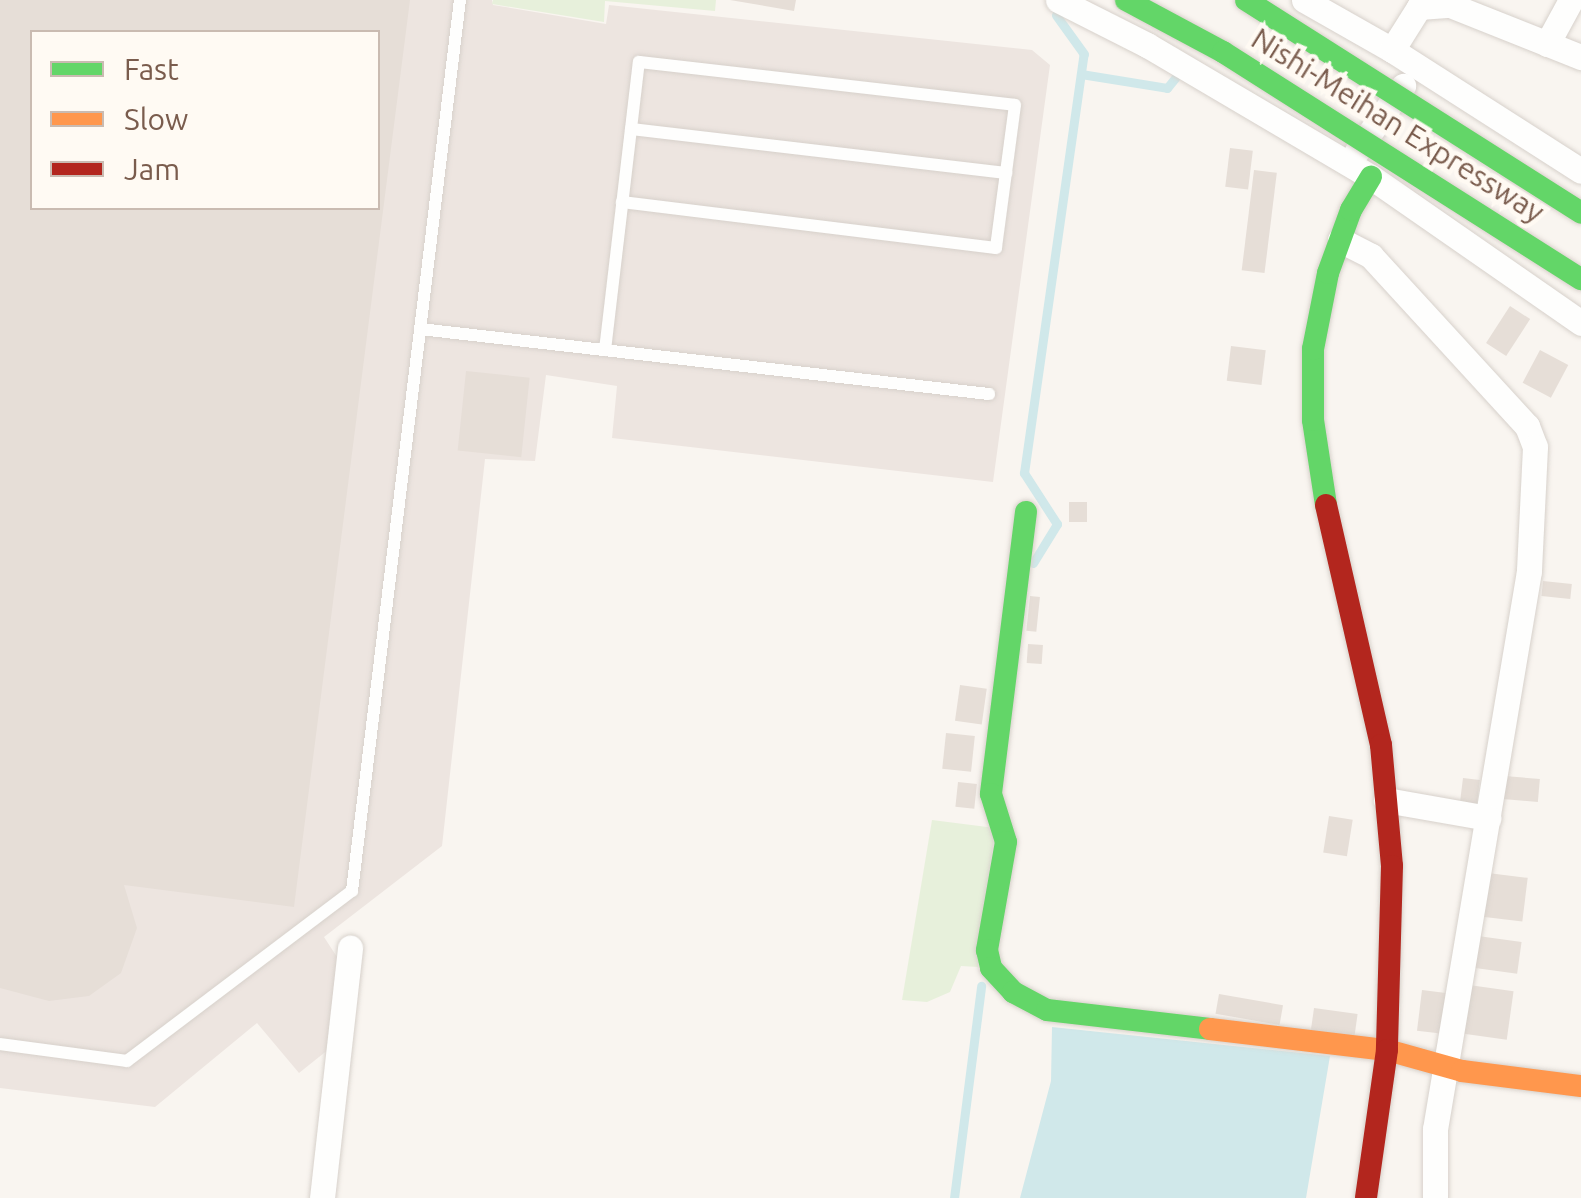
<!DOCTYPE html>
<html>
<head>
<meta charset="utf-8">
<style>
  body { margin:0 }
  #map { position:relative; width:1581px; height:1198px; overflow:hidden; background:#f9f5f0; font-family:Ubuntu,sans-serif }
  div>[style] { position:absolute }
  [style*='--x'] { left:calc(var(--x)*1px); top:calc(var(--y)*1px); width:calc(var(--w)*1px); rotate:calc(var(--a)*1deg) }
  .industrial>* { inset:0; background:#ede5e0 }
  .green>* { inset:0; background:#e7f0db }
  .water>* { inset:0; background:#d0e8ea }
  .stream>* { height:9px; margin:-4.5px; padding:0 4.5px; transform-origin:4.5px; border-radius:4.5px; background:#d0e8ea }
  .building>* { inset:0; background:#e6ded7; transform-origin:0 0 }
  .roads { filter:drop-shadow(0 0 2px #d7d1cb) drop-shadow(0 0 2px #d7d1cb) }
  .lane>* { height:12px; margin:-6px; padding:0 6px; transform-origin:6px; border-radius:6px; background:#fefefd }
  .street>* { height:25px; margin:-12.5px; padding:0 12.5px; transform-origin:12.5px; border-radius:12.5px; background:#fefefd }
  .fast>* { height:22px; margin:-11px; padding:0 11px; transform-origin:11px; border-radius:11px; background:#63d668 }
  .slow>* { height:22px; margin:-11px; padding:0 11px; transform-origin:11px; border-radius:11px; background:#ff974d }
  .jam>* { height:22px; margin:-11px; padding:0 11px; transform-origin:11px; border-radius:11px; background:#b3261e }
  .bridges { filter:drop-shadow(0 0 2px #dad1cc) drop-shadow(0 0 2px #dad1cc) }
  .fast-bridge>* { height:22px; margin:-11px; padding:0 11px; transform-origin:11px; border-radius:11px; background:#63d668 }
  span { translate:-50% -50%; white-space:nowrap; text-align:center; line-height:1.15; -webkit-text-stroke:9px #fffaf3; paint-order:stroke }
  .street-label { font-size:30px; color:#7a5c4d }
  .legend { position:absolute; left:30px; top:30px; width:350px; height:180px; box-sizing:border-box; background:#fffaf3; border:2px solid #cabbb1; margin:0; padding:12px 18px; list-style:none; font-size:30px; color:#7a5c4d }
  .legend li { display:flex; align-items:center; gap:20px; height:50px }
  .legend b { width:50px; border:2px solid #cabbb1 }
</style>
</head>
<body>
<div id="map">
  <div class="industrial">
    <i style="clip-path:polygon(evenodd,0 0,492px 0,493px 5px,606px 24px,609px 5px,1032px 50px,1050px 65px,993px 482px,612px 438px,617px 386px,546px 375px,535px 461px,485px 459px,442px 846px,324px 937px,337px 957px,329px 1049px,299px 1073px,257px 1023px,155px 1107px,0 1088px,0 0,32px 32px,378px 32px,378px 208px,32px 208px,32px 32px)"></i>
  </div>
  <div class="green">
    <i style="clip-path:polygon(493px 0,716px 0,715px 11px,605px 1px,604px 22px,492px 4px)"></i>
    <i style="clip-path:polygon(932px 820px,995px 828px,978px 967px,961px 966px,950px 992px,927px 1002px,902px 1000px)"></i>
  </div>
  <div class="water">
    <i style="clip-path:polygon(1052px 1027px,1330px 1056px,1306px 1198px,1020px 1198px,1051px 1081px)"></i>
  </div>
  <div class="stream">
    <i style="--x:1081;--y:74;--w:87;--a:9.2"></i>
    <i style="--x:1167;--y:88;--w:13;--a:-51"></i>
    <i style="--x:1033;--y:563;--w:46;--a:-58.4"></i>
    <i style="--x:1057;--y:524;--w:61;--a:-122.9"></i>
    <i style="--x:1024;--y:473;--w:423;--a:-81.9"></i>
    <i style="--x:1084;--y:54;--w:48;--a:-125.7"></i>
    <i style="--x:954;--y:1198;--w:214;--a:-82.7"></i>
  </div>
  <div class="building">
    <i style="clip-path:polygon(evenodd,0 0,410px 0,294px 907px,124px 885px,137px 928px,121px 973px,89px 996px,49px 1001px,0 988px,0 0,32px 32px,378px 32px,378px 208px,32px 208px,32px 32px)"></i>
    <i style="clip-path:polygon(730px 0,796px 0,794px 11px)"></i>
    <i style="left:1230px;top:148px;width:23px;height:39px;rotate:7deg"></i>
    <i style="left:1254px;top:170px;width:23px;height:101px;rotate:7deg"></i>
    <i style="left:1510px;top:306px;width:24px;height:44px;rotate:33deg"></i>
    <i style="left:1231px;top:346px;width:35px;height:35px;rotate:7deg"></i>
    <i style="left:1540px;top:350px;width:32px;height:37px;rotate:28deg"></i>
    <i style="left:466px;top:371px;width:64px;height:80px;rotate:6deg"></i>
    <i style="left:1069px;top:502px;width:18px;height:20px"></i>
    <i style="left:1543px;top:581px;width:29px;height:15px;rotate:6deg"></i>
    <i style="left:1030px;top:596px;width:10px;height:35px;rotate:6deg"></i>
    <i style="left:1028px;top:644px;width:15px;height:19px;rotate:4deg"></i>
    <i style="left:960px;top:685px;width:27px;height:36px;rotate:8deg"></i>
    <i style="left:946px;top:733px;width:29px;height:36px;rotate:6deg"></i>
    <i style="left:1505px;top:776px;width:35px;height:23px;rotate:5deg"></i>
    <i style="left:1463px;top:778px;width:17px;height:26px;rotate:7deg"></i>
    <i style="left:958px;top:782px;width:19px;height:25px;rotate:6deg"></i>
    <i style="left:1329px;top:816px;width:24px;height:37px;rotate:9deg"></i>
    <i style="left:1488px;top:873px;width:40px;height:44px;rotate:7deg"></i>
    <i style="left:1478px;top:936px;width:44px;height:32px;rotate:8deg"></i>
    <i style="left:1469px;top:985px;width:45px;height:49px;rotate:8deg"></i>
    <i style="left:1422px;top:990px;width:24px;height:41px;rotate:7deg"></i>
    <i style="left:1219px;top:994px;width:65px;height:20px;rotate:10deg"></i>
    <i style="left:1314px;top:1008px;width:44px;height:23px;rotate:8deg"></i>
  </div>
  <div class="roads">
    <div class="lane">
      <i style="--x:631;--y:129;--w:378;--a:6.7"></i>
      <i style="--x:420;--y:329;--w:573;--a:6.52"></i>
      <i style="--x:605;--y:350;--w:290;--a:-83.3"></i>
      <i style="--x:639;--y:62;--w:378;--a:6.5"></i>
      <i style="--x:1015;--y:105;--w:144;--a:97.6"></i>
      <i style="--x:996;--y:248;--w:377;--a:-173"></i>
      <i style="--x:0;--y:1044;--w:128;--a:7.6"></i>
      <i style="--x:127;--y:1061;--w:282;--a:-37.1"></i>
      <i style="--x:352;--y:891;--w:898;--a:-83.09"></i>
    </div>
    <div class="street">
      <i style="--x:1058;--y:0;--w:100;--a:26.8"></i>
      <i style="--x:1147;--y:45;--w:260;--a:30.5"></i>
      <i style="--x:1371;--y:177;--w:256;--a:34.8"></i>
      <i style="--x:1304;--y:0;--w:101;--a:29.6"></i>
      <i style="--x:1392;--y:50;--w:224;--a:32.6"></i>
      <i style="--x:1547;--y:44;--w:50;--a:-61.4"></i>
      <i style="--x:1392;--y:50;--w:51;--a:-57.9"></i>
      <i style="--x:1419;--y:7;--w:31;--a:-4"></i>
      <i style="--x:1450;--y:5;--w:141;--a:21.7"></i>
      <i style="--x:1357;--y:151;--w:80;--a:-54.7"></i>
      <i style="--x:1340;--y:240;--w:35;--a:27"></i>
      <i style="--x:1371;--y:256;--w:231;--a:47.5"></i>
      <i style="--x:1527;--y:426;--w:22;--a:69"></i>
      <i style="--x:1535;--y:447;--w:124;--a:92.8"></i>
      <i style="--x:1529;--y:571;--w:566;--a:99.56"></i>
      <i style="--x:1435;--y:1129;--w:69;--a:90"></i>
      <i style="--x:1386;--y:800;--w:104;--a:10"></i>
      <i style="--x:322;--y:1198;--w:252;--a:-83.6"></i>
    </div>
    <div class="fast">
      <i style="--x:1326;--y:505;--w:86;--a:-98.7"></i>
      <i style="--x:1313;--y:420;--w:71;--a:-90"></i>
      <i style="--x:1313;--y:349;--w:77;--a:-78.8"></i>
      <i style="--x:1328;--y:273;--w:67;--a:-69.9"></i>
      <i style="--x:1351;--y:210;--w:39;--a:-59"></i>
      <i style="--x:1026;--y:512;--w:284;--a:97.1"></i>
      <i style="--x:991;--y:794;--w:50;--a:72.6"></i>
      <i style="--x:1006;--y:842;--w:110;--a:100"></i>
      <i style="--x:987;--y:950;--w:18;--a:77"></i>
      <i style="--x:991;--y:968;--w:33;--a:47"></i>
      <i style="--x:1013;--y:992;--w:38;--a:28"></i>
      <i style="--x:1047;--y:1010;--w:164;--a:6.6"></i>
    </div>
    <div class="slow">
      <i style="--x:1210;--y:1029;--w:178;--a:6.8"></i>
      <i style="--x:1387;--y:1050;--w:78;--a:15.6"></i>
      <i style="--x:1462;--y:1071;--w:120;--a:7.2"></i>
    </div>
    <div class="jam">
      <i style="--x:1326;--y:505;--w:246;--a:77.1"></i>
      <i style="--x:1381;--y:745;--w:121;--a:84.8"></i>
      <i style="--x:1392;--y:866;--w:184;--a:91.6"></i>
      <i style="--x:1387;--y:1050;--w:149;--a:98.1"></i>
    </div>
  </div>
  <div class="bridges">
    <div class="fast-bridge">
      <i style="--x:1126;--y:0;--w:110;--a:28.2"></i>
      <i style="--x:1223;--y:52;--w:424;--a:32.4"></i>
      <i style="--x:1246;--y:0;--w:397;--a:32.4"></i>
    </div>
  </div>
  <div class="street-label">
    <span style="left:1398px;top:125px;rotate:32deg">Nishi-Meihan Expressway</span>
  </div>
  <ul class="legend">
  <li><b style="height:12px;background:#63d668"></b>Fast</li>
  <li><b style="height:12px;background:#ff974d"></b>Slow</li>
  <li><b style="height:12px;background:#b3261e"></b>Jam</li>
  </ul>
</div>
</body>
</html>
